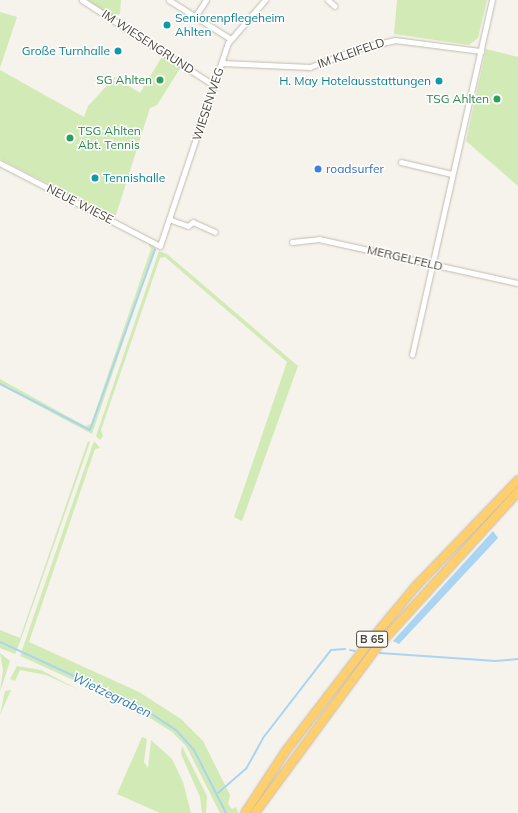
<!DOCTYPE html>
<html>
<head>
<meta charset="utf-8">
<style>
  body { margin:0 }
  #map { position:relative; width:518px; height:813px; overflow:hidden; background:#f6f3ec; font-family:Mulish,sans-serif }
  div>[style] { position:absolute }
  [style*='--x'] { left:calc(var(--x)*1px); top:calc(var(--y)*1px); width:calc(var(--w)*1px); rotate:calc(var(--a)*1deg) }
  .green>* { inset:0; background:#d2eab5 }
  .water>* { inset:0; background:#a9d4f2 }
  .stream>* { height:2px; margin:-1px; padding:0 1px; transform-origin:1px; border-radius:1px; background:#a9d4f2 }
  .roads { filter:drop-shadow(0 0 1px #c2bbae) drop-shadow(0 0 1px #c2bbae) }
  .street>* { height:4.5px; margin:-2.25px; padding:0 2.25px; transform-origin:2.25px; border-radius:2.25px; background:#fff }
  .highway>* { height:8px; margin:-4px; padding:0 4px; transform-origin:4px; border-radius:4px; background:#ffcf6e }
  .dots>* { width:11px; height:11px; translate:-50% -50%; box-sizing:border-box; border:2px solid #fff; border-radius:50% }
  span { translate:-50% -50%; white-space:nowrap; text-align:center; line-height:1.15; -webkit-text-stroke:3px #fff; paint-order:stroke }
  .shield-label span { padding:1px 3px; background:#fff; border:1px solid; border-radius:3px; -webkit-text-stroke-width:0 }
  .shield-label { font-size:11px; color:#4b4439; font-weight:700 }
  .culture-label { font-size:12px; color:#0d838f }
  .left { translate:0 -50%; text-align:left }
  .right { translate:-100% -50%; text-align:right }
  .street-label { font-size:12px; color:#4b4439 }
  .leisure-label { font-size:12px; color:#27864d }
  .shop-label { font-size:12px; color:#366cbe }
  .water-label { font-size:13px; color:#2e7ab2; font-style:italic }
</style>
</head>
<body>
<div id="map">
  <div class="green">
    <i style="clip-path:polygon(87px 0,121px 0,120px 14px,112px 16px)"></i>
    <i style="clip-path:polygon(397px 0,487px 0,478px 38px,469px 45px,394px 34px)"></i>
    <i style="clip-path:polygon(0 12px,17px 17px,0 68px)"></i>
    <i style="clip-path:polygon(486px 49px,518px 57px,518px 186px,466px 141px)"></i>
    <i style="clip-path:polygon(163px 55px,181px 67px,157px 105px,150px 108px,115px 218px,0 159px,0 70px,84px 117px,88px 106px,115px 77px,140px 93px)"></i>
    <i style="clip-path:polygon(0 166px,149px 243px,155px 248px,92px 434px,0 385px,0 379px,85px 426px,91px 424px,151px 249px,148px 243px)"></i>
    <i style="clip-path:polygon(159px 251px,167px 254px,298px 366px,242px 521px,234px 517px,287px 362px,165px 257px,160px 258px,101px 430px,103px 436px,100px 440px,96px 436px)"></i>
    <i style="clip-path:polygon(88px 441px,90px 442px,21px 639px,15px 654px,0 648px,0 630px,20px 638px)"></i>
    <i style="clip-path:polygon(94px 441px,100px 448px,95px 449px,29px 642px,139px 692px,181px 719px,203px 741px,230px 795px,228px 804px,232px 809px,236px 807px,238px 813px,220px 813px,186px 746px,172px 732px,131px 706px,20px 656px)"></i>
    <i style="clip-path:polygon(0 653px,10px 661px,0 692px,3px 670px)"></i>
    <i style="clip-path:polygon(17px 666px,41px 670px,79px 690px,46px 675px,20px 670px,15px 681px,10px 679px)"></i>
    <i style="clip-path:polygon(11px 690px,0 715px,5px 691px)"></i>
    <i style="clip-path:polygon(142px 737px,147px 739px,144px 762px,148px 768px,151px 740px,172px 759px,183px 782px,191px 813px,160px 813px,117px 794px)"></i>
    <i style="clip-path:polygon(182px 746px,207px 796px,206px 813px,202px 813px,200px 797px,181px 754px)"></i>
  </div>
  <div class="water">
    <i style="clip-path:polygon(493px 531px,498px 538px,399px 644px,393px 641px)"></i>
  </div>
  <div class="stream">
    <i style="--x:0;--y:384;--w:101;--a:27.1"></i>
    <i style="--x:90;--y:430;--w:192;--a:-70.2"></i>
    <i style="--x:0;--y:642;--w:155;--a:24.7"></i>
    <i style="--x:141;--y:707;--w:42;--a:33.3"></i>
    <i style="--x:176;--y:730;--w:27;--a:48"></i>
    <i style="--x:194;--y:750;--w:71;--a:63.1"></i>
    <i style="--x:350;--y:650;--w:5;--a:11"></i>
    <i style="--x:380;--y:653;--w:116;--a:3.9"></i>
    <i style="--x:496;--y:661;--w:22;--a:-5"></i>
    <i style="--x:218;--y:793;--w:37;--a:-41"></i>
    <i style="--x:246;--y:769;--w:35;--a:-61"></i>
    <i style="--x:263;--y:738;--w:111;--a:-52.3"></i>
    <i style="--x:331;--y:650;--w:14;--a:-4"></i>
  </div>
  <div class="roads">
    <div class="street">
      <i style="--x:82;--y:0;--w:157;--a:32.8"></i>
      <i style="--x:169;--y:0;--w:73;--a:32.2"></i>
      <i style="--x:328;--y:0;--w:9;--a:41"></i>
      <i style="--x:195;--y:17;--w:20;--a:-57"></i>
      <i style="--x:222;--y:63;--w:88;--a:2.6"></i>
      <i style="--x:310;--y:67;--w:57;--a:-20.7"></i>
      <i style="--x:363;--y:47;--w:33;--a:-12"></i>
      <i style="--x:395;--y:40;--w:87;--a:7.3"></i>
      <i style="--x:401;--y:162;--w:52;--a:13.2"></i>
      <i style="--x:0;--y:163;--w:180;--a:27.4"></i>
      <i style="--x:160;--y:246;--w:214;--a:-71.5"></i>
      <i style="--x:228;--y:43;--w:57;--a:-49.3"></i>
      <i style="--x:169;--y:219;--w:20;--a:20"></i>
      <i style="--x:188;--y:226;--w:6;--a:-39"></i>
      <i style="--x:193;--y:222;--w:24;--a:24"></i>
      <i style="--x:292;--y:242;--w:27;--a:-6"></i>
      <i style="--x:319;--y:239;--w:204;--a:12.5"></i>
      <i style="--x:412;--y:355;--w:364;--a:-77.3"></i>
    </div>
    <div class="highway">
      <i style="--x:245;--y:813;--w:73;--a:-56.7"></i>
      <i style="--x:285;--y:752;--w:141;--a:-52.5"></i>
      <i style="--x:371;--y:640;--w:70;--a:-50.2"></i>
      <i style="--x:416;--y:586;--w:147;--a:-46.1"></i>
      <i style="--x:255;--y:813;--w:205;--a:-53.7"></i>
      <i style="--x:376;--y:648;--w:211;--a:-47.7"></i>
    </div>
  </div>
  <div class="dots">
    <i style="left:167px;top:25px;background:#0f9aa8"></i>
    <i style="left:118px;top:51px;background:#0f9aa8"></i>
    <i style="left:160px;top:80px;background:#2e9e5b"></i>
    <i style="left:439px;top:81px;background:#0f9aa8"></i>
    <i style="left:497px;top:99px;background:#2e9e5b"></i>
    <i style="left:70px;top:138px;background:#2e9e5b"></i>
    <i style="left:318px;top:169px;background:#3f7fe0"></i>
    <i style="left:95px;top:178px;background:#0f9aa8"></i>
  </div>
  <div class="shield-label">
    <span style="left:372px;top:639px">B 65</span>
  </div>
  <div class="culture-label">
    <span class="left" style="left:175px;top:25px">Seniorenpflegeheim<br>Ahlten</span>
    <span class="right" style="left:110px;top:51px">Große Turnhalle</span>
    <span class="right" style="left:431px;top:81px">H. May Hotelausstattungen</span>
    <span class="left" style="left:103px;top:178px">Tennishalle</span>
  </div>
  <div class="street-label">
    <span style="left:148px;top:42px;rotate:33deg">IM WIESENGRUND</span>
    <span style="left:351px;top:53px;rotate:-19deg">IM KLEIFELD</span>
    <span style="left:208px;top:104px;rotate:-72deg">WIESENWEG</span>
    <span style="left:80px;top:204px;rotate:27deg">NEUE WIESE</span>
    <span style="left:405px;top:258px;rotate:13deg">MERGELFELD</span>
  </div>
  <div class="leisure-label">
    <span class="right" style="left:152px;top:80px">SG Ahlten</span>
    <span class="right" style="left:489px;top:99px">TSG Ahlten</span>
    <span class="left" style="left:78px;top:138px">TSG Ahlten<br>Abt. Tennis</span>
  </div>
  <div class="shop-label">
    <span class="left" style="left:326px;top:169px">roadsurfer</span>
  </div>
  <div class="water-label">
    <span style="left:112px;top:695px;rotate:26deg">Wietzegraben</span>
  </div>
</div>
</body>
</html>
